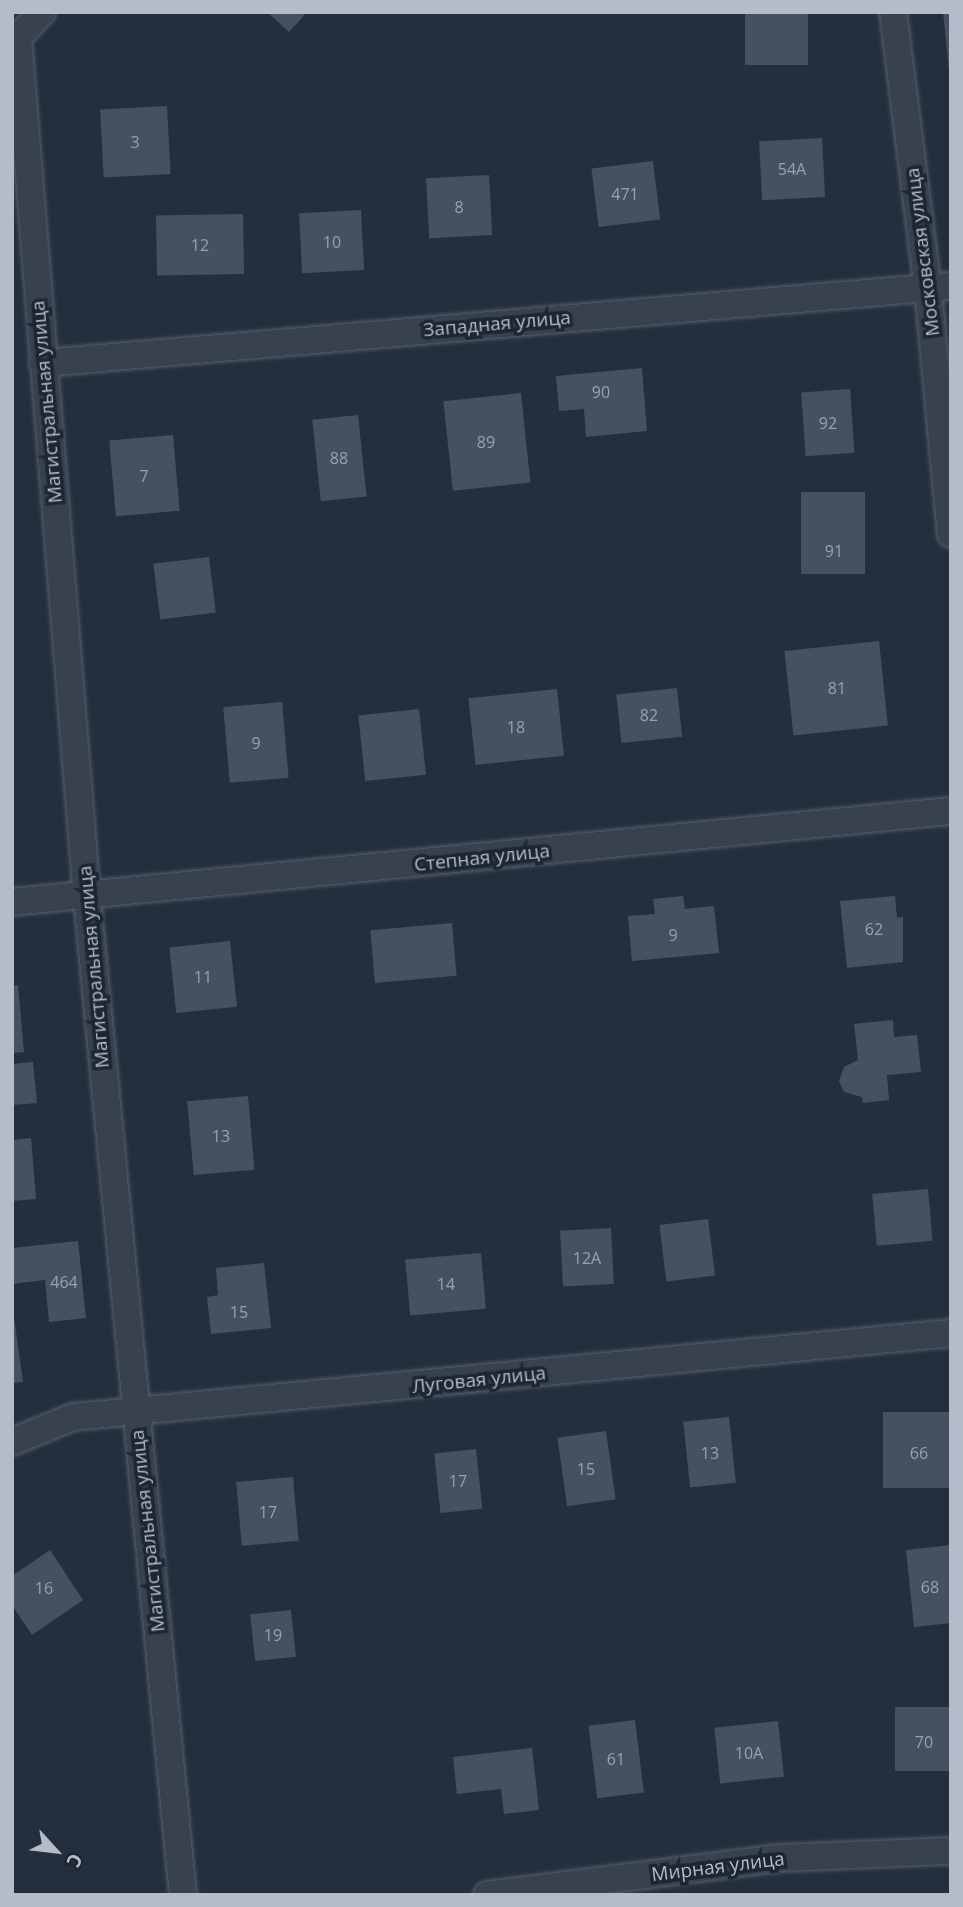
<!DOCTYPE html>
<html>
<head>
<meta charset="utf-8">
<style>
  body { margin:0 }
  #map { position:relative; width:963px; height:1907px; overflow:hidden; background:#242f3e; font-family:"Open Sans",sans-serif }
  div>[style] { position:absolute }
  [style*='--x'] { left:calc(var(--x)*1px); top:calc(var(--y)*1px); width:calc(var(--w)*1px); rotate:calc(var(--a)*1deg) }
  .building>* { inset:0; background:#455162; transform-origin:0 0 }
  .roads { filter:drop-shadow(0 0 2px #565f6c) drop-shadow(0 0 2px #565f6c) }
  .minor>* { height:26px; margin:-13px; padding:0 13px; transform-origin:13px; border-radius:13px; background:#38414e }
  span { translate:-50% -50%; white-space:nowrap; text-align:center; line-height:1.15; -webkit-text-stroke:7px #1d2633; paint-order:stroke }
  .number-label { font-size:16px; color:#98a1af }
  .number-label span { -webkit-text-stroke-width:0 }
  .street-label { font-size:19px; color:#b4bcc9 }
  .frame { position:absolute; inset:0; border:14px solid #b4bcc9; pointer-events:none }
  .north { position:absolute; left:21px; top:1816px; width:70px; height:70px; -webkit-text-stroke:5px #1d2633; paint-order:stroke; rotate:117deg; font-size:19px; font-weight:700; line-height:28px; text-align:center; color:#b4bcc9 }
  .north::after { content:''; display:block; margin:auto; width:24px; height:32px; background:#b4bcc9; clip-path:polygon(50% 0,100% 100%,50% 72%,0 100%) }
</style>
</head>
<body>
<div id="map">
  <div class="building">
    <i style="clip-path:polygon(267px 12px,307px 12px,289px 32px)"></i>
    <i style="left:745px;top:12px;width:63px;height:53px"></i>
    <i style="clip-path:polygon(943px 12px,951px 12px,951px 71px,949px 71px)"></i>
    <i style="left:167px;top:106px;width:68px;height:67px;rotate:87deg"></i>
    <i style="left:822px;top:138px;width:59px;height:63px;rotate:87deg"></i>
    <i style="left:653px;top:161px;width:59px;height:62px;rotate:83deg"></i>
    <i style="left:489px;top:175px;width:60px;height:63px;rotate:87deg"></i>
    <i style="left:361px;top:210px;width:60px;height:62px;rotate:87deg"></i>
    <i style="left:243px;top:214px;width:60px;height:87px;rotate:89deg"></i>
    <i style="clip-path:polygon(642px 368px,647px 431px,586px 437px,584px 409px,559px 411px,556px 376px)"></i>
    <i style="left:850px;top:389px;width:64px;height:49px;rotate:86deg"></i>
    <i style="left:521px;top:393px;width:90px;height:78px;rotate:84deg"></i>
    <i style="left:358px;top:415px;width:82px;height:46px;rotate:84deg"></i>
    <i style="left:173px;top:435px;width:76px;height:64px;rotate:85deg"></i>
    <i style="left:865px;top:492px;width:82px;height:64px;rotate:90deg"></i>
    <i style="left:209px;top:557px;width:56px;height:56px;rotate:83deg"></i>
    <i style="left:879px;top:641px;width:85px;height:95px;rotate:84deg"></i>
    <i style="left:677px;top:688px;width:49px;height:61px;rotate:84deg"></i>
    <i style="left:557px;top:689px;width:67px;height:89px;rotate:84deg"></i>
    <i style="left:282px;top:702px;width:76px;height:59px;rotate:85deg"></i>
    <i style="left:419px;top:709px;width:66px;height:61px;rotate:84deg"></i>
    <i style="clip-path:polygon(683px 896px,685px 909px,714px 906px,719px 953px,632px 961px,628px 916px,655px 914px,653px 899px)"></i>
    <i style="clip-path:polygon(895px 896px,897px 918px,903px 917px,903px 962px,847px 968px,840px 901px)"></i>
    <i style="left:452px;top:923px;width:53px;height:82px;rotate:85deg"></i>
    <i style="left:230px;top:941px;width:66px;height:61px;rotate:84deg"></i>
    <i style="clip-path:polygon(18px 985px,24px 1052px,12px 1053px,12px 986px)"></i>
    <i style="clip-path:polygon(893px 1020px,894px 1037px,917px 1035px,921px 1072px,887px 1075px,889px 1100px,863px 1103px,862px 1097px,844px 1092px,839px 1081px,844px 1067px,858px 1060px,854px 1024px)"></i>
    <i style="clip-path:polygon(33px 1062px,37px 1103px,12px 1105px,12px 1064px)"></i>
    <i style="left:248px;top:1096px;width:74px;height:61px;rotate:85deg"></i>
    <i style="clip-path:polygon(31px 1138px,36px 1199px,12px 1201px,12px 1140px)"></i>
    <i style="left:928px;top:1189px;width:52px;height:56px;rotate:85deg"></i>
    <i style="left:708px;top:1219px;width:57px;height:49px;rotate:83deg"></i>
    <i style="left:611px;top:1228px;width:56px;height:51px;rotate:87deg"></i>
    <i style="clip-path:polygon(78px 1241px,86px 1318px,49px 1322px,45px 1280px,12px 1284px,12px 1248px)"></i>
    <i style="left:481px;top:1253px;width:56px;height:76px;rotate:85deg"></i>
    <i style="clip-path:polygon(264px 1263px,271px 1328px,211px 1334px,207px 1297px,218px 1295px,216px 1268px)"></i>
    <i style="clip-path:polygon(12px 1303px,23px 1382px,12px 1383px)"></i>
    <i style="left:951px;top:1412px;width:76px;height:68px;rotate:90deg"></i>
    <i style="left:729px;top:1417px;width:66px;height:46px;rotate:84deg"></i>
    <i style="left:606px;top:1431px;width:69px;height:49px;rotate:82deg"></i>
    <i style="left:476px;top:1449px;width:60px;height:42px;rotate:84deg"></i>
    <i style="left:293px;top:1477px;width:64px;height:57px;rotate:85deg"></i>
    <i style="clip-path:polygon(951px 1545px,951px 1623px,914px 1627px,906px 1550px)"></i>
    <i style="clip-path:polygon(50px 1550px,83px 1600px,32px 1635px,12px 1605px,12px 1576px)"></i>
    <i style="left:291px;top:1610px;width:47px;height:41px;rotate:84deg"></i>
    <i style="left:951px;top:1707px;width:64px;height:56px;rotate:90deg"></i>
    <i style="left:635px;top:1720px;width:73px;height:47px;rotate:83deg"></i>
    <i style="left:778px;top:1721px;width:56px;height:64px;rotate:84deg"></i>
    <i style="clip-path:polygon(532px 1748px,539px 1810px,504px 1814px,501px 1789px,457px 1794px,453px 1757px)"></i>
  </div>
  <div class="roads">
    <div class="minor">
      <i style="--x:893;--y:12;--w:278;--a:82.8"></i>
      <i style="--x:928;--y:288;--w:247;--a:84.7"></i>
      <i style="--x:18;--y:38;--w:862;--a:85.41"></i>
      <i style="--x:87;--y:897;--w:1003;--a:84.51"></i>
      <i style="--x:12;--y:44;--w:44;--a:-46.8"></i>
      <i style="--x:43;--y:363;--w:911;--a:-4.85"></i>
      <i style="--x:12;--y:902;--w:943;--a:-5.54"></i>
      <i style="--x:12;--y:1442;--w:66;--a:-22.3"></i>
      <i style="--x:73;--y:1417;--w:882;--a:-5.46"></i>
      <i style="--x:487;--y:1895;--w:296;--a:-7.2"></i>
      <i style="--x:781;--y:1858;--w:170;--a:-2.4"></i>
    </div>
  </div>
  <div class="number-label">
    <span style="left:135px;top:142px">3</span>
    <span style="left:792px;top:169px">54А</span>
    <span style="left:625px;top:194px">471</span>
    <span style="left:459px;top:207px">8</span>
    <span style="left:332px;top:242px">10</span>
    <span style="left:200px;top:245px">12</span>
    <span style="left:601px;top:392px">90</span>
    <span style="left:828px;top:423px">92</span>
    <span style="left:486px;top:442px">89</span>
    <span style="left:339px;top:458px">88</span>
    <span style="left:144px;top:476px">7</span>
    <span style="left:834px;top:551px">91</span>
    <span style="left:837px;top:688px">81</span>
    <span style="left:649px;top:715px">82</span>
    <span style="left:516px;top:727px">18</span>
    <span style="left:256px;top:743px">9</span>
    <span style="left:874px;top:929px">62</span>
    <span style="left:673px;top:935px">9</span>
    <span style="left:203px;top:977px">11</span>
    <span style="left:221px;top:1136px">13</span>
    <span style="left:587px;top:1258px">12А</span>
    <span style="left:64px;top:1282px">464</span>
    <span style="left:446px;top:1284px">14</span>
    <span style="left:239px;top:1312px">15</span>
    <span style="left:710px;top:1453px">13</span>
    <span style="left:919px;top:1453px">66</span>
    <span style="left:586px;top:1469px">15</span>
    <span style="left:458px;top:1481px">17</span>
    <span style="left:268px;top:1512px">17</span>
    <span style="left:930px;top:1587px">68</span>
    <span style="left:44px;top:1588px">16</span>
    <span style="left:273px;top:1635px">19</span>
    <span style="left:924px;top:1742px">70</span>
    <span style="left:749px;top:1753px">10А</span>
    <span style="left:616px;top:1759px">61</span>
  </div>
  <div class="street-label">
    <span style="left:923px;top:252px;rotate:-97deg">Московская улица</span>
    <span style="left:497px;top:324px;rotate:-5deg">Западная улица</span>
    <span style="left:47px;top:402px;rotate:-95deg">Магистральная улица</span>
    <span style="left:482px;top:858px;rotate:-6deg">Степная улица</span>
    <span style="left:94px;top:967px;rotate:-95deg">Магистральная улица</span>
    <span style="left:479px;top:1380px;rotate:-6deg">Луговая улица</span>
    <span style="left:148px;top:1531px;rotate:-96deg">Магистральная улица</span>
    <span style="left:718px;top:1867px;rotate:-7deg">Мирная улица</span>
  </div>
  <div class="frame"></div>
  <div class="north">С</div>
</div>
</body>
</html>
